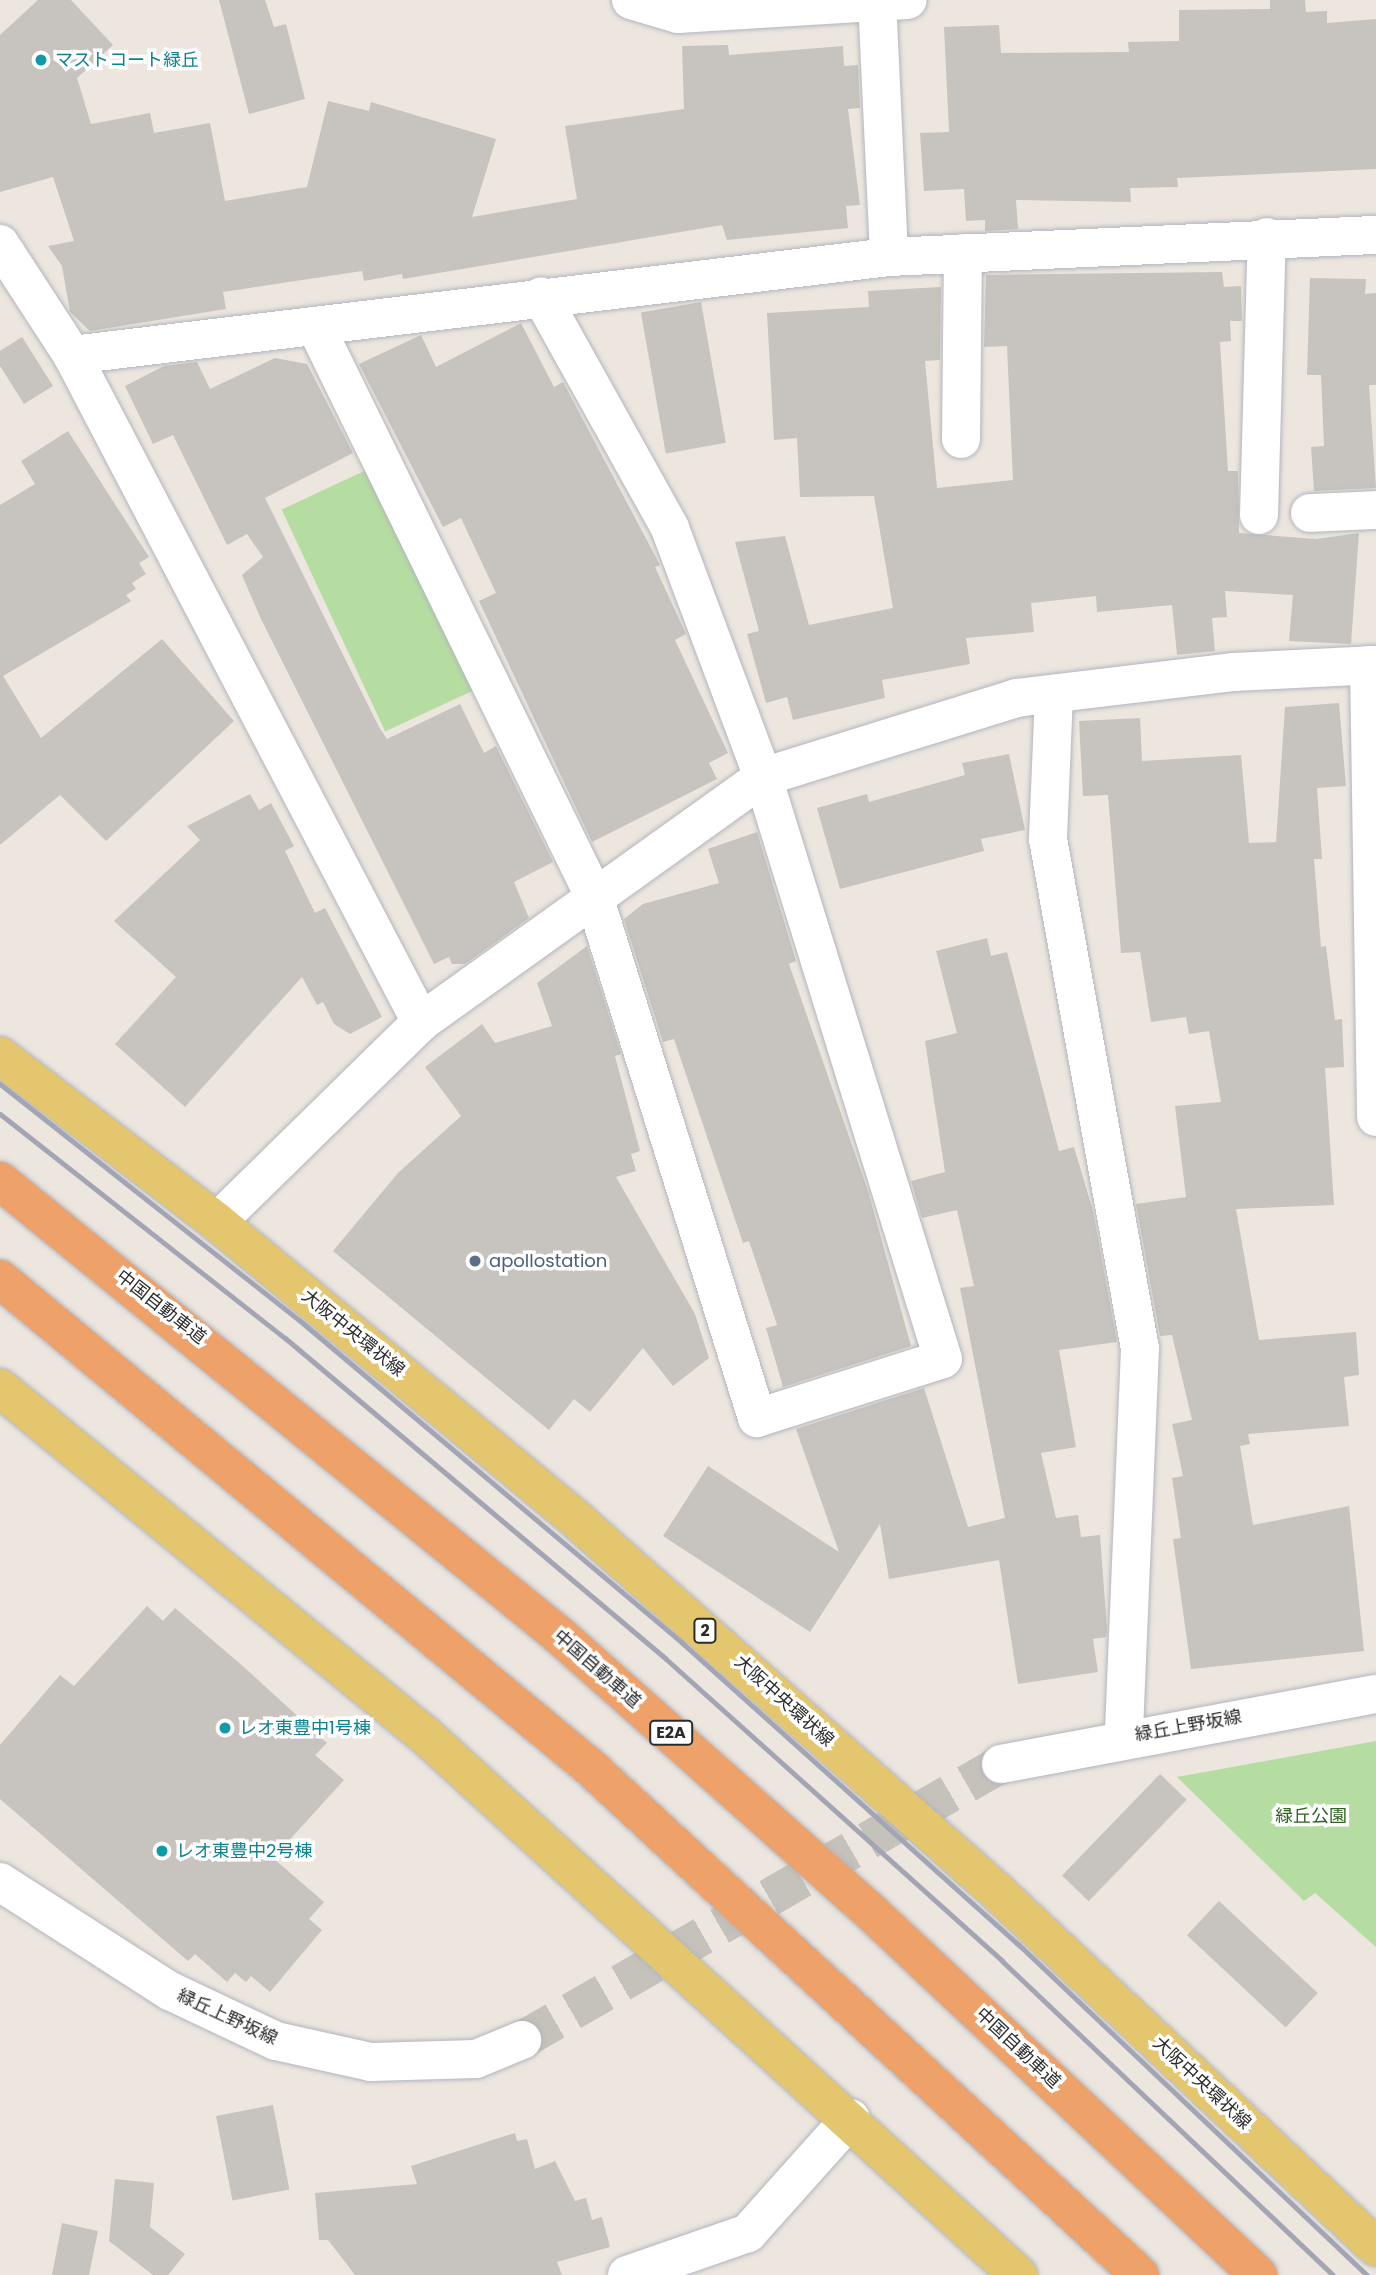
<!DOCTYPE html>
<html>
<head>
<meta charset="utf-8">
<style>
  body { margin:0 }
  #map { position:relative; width:1376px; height:2275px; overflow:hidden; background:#ece6df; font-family:Poppins,"Noto Sans JP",sans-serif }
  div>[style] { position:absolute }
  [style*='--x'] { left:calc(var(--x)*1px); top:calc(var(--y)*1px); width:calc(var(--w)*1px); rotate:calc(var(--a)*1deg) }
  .green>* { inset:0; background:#b6dda1; transform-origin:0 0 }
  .building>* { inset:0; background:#c7c3be; transform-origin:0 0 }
  .minor-tunnel>* { height:38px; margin-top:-19px; transform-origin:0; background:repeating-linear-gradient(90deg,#c5c1bb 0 38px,transparent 0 57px) }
  .roads { filter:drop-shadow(0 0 2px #b3b5bd) drop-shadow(0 0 2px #b3b5bd) }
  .minor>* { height:38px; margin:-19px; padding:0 19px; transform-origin:19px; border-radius:19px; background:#fff }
  .major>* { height:38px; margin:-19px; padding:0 19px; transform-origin:19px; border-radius:19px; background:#e3c66d }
  .highway>* { height:38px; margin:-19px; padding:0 19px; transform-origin:19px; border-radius:19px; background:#eea168 }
  .rail>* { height:5px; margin:-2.5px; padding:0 2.5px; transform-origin:2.5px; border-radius:2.5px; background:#a2a5b4 }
  .dots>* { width:19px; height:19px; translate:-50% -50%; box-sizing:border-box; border:4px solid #fff; border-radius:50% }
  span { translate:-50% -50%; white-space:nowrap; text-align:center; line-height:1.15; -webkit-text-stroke:7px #fff; paint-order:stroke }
  .shield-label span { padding:2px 5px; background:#fff; border:2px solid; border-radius:5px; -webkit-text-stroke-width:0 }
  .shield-label { font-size:16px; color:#2b2b2b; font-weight:700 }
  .culture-label { font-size:18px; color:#0d838f }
  .left { translate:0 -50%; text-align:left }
  .service-label { font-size:18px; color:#4e5e75 }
  .street-label { font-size:18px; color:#2b2b2b }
  .park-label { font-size:18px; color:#306222 }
</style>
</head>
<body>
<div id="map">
  <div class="green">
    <i style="left:375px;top:466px;width:245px;height:103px;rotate:65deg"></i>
    <i style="clip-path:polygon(1376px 1741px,1376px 1947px,1315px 1893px,1304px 1901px,1177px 1777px)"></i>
  </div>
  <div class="building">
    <i style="clip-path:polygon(38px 0,71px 0,113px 45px,77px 78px,91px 124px,150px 113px,154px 133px,210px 123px,225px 201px,307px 187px,328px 101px,369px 111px,371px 102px,496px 139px,472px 217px,577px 199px,565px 126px,684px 109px,682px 46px,728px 45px,729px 55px,843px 46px,844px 66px,858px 65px,860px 108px,848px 109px,860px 205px,846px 206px,848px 228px,727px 240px,722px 225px,403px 279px,402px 274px,364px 281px,362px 271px,223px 292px,226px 309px,90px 331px,70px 312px,62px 266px,48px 246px,74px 241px,53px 177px,0 192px,0 35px)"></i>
    <i style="clip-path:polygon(219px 0,265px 0,274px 27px,286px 24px,305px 99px,249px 114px)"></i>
    <i style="clip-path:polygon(1270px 0,1305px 0,1306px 12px,1327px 11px,1327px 23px,1376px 19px,1376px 169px,1177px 178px,1178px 187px,1130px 188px,1131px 202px,1016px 200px,1018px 229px,985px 231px,985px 220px,966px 221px,964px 189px,924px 191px,920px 133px,949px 132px,944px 27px,999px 25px,1001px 53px,1129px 52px,1128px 42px,1179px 41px,1179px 10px,1270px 9px)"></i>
    <i style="clip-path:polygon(1222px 272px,1224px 287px,1241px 286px,1242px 321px,1230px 321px,1231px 341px,1220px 342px,1228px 471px,1238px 471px,1239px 533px,1316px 539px,1359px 533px,1351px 644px,1289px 641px,1293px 595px,1225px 591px,1227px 617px,1212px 618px,1215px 651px,1177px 655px,1172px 605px,1097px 612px,1096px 596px,1031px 603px,1034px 632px,966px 638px,970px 664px,882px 680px,885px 698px,793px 720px,787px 697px,766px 703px,747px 634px,759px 631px,735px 542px,785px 536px,809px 625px,893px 608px,874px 496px,800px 497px,797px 438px,774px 440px,767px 313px,869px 307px,868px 291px,941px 287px,940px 360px,925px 361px,937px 488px,1013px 480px,1007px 346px,984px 347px,986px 275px)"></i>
    <i style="clip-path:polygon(1310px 278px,1366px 279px,1365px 294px,1376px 293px,1376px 385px,1369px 385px,1376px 488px,1314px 491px,1311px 447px,1324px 446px,1321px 375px,1307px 375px)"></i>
    <i style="left:701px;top:302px;width:143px;height:61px;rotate:80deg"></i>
    <i style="clip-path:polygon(521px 323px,554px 387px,563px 382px,660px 565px,655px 567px,686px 634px,675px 640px,728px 753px,709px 763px,717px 779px,592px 842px,479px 601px,496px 593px,461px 518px,443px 527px,359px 364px,421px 335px,436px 367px)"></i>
    <i style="clip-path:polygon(22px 337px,53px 386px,24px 404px,0 366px,0 351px)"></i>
    <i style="clip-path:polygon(275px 358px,307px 364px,353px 453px,265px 498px,379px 727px,387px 739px,460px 704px,484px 753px,496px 746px,553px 862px,514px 882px,529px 918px,465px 964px,452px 964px,449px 957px,434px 964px,260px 617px,242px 575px,263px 557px,247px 534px,227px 545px,173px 435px,153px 444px,125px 386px,164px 366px,197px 362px,210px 389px)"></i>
    <i style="clip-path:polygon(68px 431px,149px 557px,139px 563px,146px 574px,132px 583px,136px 589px,126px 595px,131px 601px,3px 676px,41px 738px,162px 639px,234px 721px,106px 841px,60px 795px,0 845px,0 505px,35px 484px,21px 461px)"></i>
    <i style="clip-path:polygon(1339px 703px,1346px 786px,1317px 788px,1322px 859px,1314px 859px,1321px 947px,1326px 946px,1335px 1020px,1342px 1019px,1344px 1067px,1325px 1068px,1334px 1205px,1236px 1209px,1259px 1340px,1356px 1332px,1359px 1375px,1344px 1377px,1349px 1426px,1248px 1434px,1250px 1444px,1240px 1446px,1253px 1525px,1349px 1506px,1364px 1651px,1191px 1669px,1173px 1539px,1181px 1538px,1172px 1478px,1183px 1476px,1172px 1424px,1192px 1420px,1172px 1335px,1160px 1336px,1136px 1204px,1186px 1197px,1175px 1106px,1221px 1102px,1209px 1031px,1189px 1034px,1186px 1017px,1151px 1022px,1140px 952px,1121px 953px,1108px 795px,1083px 796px,1079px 721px,1140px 718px,1142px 761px,1241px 755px,1249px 843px,1276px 842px,1285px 707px)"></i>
    <i style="clip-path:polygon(1009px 754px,1025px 830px,981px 839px,984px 851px,840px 889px,817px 808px,867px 794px,869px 802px,965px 775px,962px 763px)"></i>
    <i style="clip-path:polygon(250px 794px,259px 810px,271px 803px,294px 846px,285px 851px,315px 913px,325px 908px,382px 1017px,350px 1034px,334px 1024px,323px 1002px,317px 1005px,302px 977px,185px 1107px,115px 1044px,176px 977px,114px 921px,200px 840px,187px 826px)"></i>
    <i style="clip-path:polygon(757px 832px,796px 961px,789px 964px,868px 1191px,911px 1346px,783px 1387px,766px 1328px,777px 1325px,749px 1241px,743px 1243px,674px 1039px,663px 1042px,624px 919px,643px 904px,719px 883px,708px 849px)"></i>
    <i style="clip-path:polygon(987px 938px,991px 956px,1007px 952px,1059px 1151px,1074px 1147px,1093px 1211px,1117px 1342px,1059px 1350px,1076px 1447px,1041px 1453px,1056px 1518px,1078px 1515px,1081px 1537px,1100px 1535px,1107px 1629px,1106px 1637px,1093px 1639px,1098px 1672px,1018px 1684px,999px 1560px,889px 1579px,880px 1524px,810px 1632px,663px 1536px,708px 1466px,839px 1552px,796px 1429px,924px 1388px,968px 1527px,1005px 1518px,960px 1288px,974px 1286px,957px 1210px,922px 1218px,911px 1181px,945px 1172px,925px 1041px,957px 1033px,936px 951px)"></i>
    <i style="clip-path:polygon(587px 946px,621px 1054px,615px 1056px,640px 1151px,631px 1154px,636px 1171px,616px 1177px,695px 1314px,709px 1358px,673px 1386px,643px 1348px,590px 1412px,574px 1399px,549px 1430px,333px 1251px,398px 1173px,461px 1116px,425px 1067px,482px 1024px,495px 1043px,552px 1026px,537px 983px)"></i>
    <i style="clip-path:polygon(147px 1606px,163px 1621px,175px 1608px,245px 1668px,327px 1743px,315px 1755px,344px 1780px,273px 1858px,324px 1902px,309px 1919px,322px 1930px,270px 1992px,251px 1976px,246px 1982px,235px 1973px,227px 1982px,195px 1954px,188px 1961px,0 1799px,0 1745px,60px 1675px,74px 1686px)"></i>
    <i style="left:1160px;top:1774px;width:37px;height:141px;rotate:44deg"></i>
    <i style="left:1219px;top:1901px;width:135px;height:47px;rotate:43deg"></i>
    <i style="left:273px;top:2105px;width:86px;height:58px;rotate:79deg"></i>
    <i style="clip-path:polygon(515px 2133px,517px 2141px,527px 2139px,535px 2169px,555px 2161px,575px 2201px,586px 2198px,592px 2220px,602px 2217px,610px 2247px,557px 2262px,562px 2275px,355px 2275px,328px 2240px,319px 2240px,315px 2193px,417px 2184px,411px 2166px)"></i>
    <i style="clip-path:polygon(115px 2179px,154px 2183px,150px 2227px,185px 2254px,168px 2275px,153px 2275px,109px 2241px)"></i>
    <i style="clip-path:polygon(62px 2223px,98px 2231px,89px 2275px,52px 2275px)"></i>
  </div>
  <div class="minor-tunnel">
    <i style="--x:522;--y:2040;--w:553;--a:-29.95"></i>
  </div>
  <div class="roads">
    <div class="minor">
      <i style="--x:631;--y:0;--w:49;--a:16.6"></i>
      <i style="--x:678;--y:14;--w:230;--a:-3.5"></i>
      <i style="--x:877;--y:0;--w:257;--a:87.3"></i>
      <i style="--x:0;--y:244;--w:132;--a:57"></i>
      <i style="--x:72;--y:355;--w:753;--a:62.38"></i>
      <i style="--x:317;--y:329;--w:631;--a:63.96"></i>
      <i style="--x:594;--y:896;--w:547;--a:72.66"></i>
      <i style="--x:757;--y:1418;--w:195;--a:-17.6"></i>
      <i style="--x:943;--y:1359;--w:609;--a:-107.19"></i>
      <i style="--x:763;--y:777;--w:266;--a:-110.5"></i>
      <i style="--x:670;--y:528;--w:265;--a:-119.1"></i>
      <i style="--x:72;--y:355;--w:823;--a:-6.84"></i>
      <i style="--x:889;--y:257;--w:487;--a:-2.6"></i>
      <i style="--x:961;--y:439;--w:186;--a:-89.4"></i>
      <i style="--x:1310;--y:513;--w:66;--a:-2.6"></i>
      <i style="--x:1259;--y:515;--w:278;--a:-88.4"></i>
      <i style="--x:1369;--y:665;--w:452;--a:89.1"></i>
      <i style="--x:1054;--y:694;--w:145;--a:92.4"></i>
      <i style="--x:1048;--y:839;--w:518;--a:79.77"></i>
      <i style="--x:1140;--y:1349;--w:388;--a:92.4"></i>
      <i style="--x:217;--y:1222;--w:286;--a:-44.4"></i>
      <i style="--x:421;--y:1022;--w:421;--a:-35.6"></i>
      <i style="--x:763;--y:777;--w:265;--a:-17.3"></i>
      <i style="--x:1016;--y:698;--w:220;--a:-6.8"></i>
      <i style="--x:1234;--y:672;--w:142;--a:-2.8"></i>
      <i style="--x:1001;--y:1764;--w:381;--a:-10.6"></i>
      <i style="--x:0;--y:1882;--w:202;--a:32.7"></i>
      <i style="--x:170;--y:1991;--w:117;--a:25.3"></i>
      <i style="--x:276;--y:2041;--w:97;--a:12.5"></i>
      <i style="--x:371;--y:2062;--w:105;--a:-1.6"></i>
      <i style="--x:476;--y:2059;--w:50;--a:-22.4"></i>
      <i style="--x:627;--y:2275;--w:128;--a:-19.1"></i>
      <i style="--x:748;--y:2233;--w:154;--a:-48.2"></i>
    </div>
    <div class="major">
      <i style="--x:0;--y:1056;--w:273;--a:37.4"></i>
      <i style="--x:217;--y:1222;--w:470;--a:39.6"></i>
      <i style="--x:579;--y:1522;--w:551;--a:41.47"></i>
      <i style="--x:992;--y:1887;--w:526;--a:43.15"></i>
      <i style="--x:0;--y:1388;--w:550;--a:39.25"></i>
      <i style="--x:426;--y:1736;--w:801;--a:42.32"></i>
    </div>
    <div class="highway">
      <i style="--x:0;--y:1181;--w:720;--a:39.08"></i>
      <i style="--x:559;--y:1635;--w:420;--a:41.6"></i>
      <i style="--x:873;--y:1914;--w:528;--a:43.16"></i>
      <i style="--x:0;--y:1279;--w:767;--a:39.6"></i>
      <i style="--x:591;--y:1768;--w:747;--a:42.72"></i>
    </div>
  </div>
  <div class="rail">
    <i style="--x:0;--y:1084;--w:381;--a:38.3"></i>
    <i style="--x:299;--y:1320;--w:500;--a:40.1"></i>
    <i style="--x:681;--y:1642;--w:454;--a:41.9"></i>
    <i style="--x:1019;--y:1945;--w:480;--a:43.5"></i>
    <i style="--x:0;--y:1114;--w:362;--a:38.2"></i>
    <i style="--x:285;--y:1338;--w:498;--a:40.1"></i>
    <i style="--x:666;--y:1659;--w:452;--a:41.9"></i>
    <i style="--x:1002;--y:1961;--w:456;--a:43.5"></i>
  </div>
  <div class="dots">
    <i style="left:41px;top:60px;background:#0f9aa8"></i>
    <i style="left:475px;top:1261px;background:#5c6f8a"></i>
    <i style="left:225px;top:1728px;background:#0f9aa8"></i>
    <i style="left:162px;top:1851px;background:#0f9aa8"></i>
  </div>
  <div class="shield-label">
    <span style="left:705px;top:1631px">2</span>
    <span style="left:671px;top:1733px">E2A</span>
  </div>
  <div class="culture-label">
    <span class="left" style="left:55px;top:60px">マストコート緑丘</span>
    <span class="left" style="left:239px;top:1728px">レオ東豊中1号棟</span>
    <span class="left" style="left:176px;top:1851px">レオ東豊中2号棟</span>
  </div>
  <div class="service-label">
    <span class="left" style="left:489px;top:1261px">apollostation</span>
  </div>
  <div class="street-label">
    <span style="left:161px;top:1307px;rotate:38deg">中国自動車道</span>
    <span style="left:353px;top:1333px;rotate:39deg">大阪中央環状線</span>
    <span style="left:597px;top:1669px;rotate:41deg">中国自動車道</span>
    <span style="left:784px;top:1701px;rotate:42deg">大阪中央環状線</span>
    <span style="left:1188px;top:1726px;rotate:-10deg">緑丘上野坂線</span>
    <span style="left:227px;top:2017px;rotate:25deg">緑丘上野坂線</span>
    <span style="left:1018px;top:2048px;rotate:43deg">中国自動車道</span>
    <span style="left:1202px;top:2083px;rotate:43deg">大阪中央環状線</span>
  </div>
  <div class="park-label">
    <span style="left:1311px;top:1816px">緑丘公園</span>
  </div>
</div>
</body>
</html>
